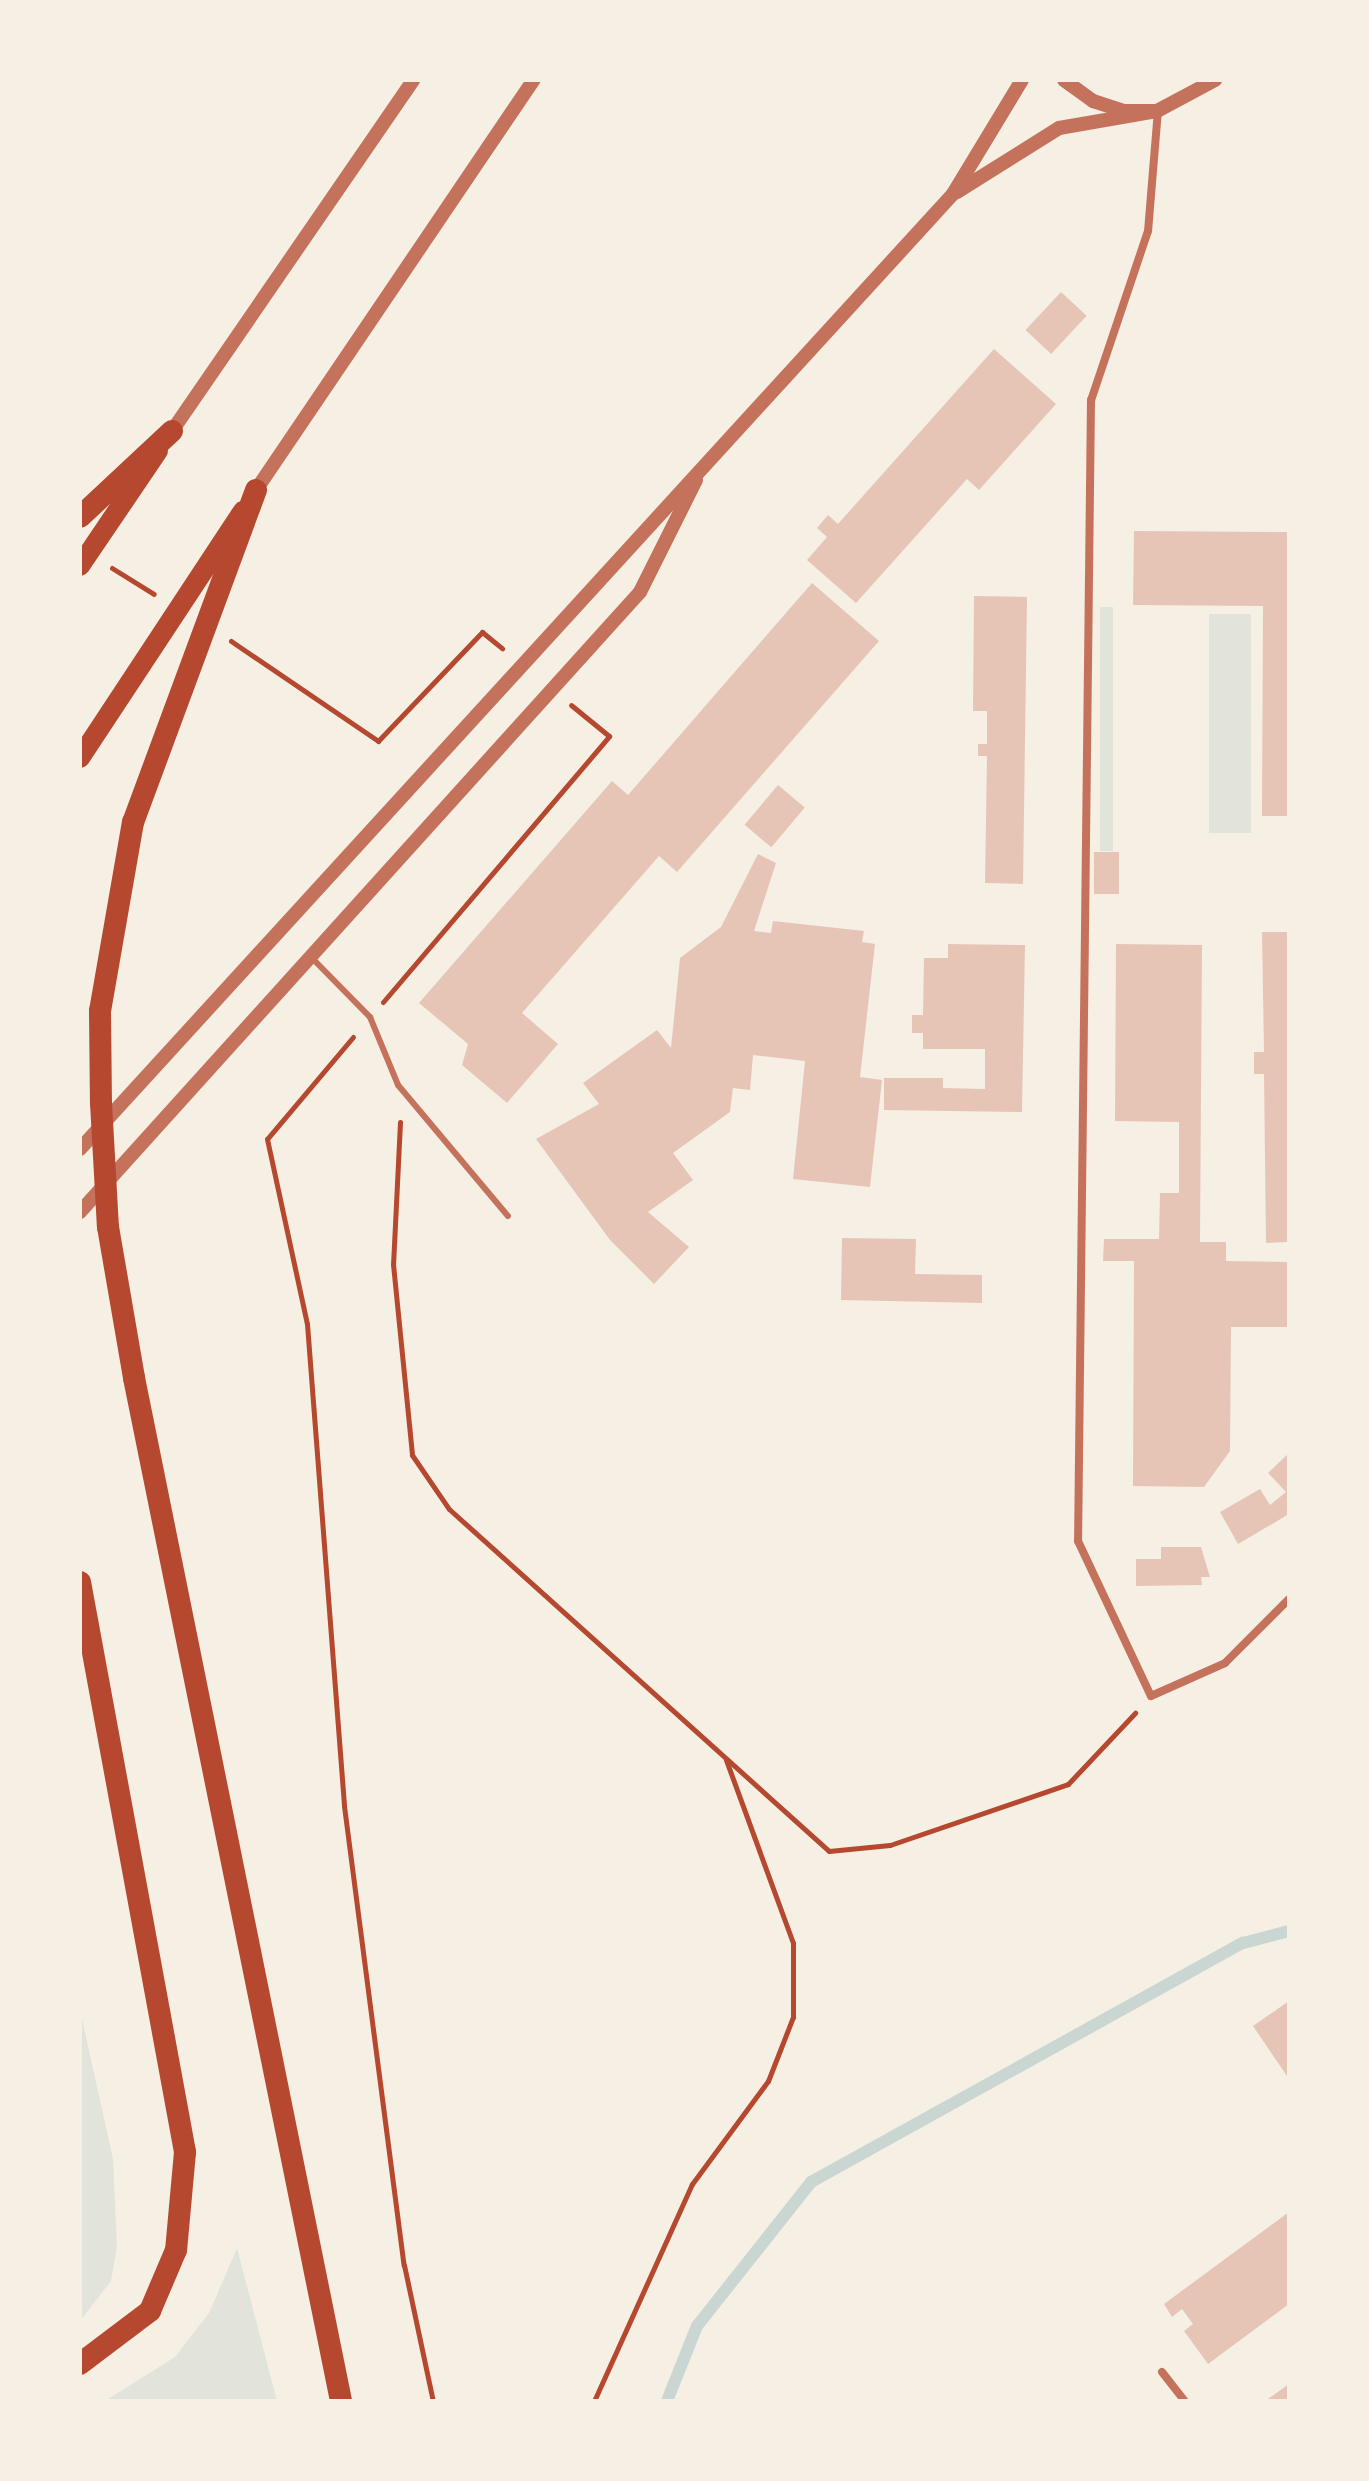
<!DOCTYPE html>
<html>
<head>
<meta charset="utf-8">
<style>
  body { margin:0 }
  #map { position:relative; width:1369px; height:2481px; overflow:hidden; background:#f6efe4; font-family:Mulish,sans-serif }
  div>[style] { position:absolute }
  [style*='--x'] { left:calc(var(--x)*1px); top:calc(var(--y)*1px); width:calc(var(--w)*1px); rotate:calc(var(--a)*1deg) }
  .green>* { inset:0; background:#e2e4dc; transform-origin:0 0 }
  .stream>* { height:12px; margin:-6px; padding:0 6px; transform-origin:6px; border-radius:6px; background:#c9d6d2 }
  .building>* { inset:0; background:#e6c5b7; transform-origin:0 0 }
  .path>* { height:5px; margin:-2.5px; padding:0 2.5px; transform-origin:2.5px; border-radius:2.5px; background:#b5482f }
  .service>* { height:6px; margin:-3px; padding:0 3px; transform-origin:3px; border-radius:3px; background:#c5725c }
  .minor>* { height:8px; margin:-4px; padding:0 4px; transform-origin:4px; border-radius:4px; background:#c5725c }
  .tertiary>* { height:14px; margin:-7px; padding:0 7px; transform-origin:7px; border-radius:7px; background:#c5725c }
  .primary>* { height:20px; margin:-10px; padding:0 10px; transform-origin:10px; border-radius:10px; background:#b5482f }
  .trunk>* { height:22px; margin:-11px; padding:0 11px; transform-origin:11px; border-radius:11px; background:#b5482f }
  span { translate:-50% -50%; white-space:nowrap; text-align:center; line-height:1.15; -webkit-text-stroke:6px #f6efe4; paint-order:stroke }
  .frame { position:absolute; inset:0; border:82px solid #f6efe4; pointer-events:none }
</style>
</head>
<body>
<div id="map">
  <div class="green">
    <i style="left:1100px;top:607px;width:13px;height:244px"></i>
    <i style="left:1209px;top:614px;width:42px;height:219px"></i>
    <i style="clip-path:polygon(80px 2010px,113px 2159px,117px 2247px,111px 2281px,80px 2321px)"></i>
    <i style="clip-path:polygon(237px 2248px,277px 2401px,105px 2401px,175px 2357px,209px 2313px)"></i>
  </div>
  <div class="stream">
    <i style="--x:667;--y:2401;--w:81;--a:-68.2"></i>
    <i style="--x:697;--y:2326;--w:184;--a:-51.6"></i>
    <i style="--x:811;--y:2182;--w:494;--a:-29"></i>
    <i style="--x:1243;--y:1943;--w:48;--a:-14.6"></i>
  </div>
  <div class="building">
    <i style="left:1061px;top:292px;width:35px;height:52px;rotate:43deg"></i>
    <i style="clip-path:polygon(994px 349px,1056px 404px,979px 490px,967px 479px,856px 603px,807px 560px,827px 537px,817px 528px,828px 515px,838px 524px)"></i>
    <i style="clip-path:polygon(1134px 531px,1289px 532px,1289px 816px,1262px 816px,1263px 606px,1133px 605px)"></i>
    <i style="clip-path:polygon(812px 583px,879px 641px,677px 872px,659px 856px,522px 1013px,558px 1044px,507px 1103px,462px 1065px,468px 1044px,419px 1003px,612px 781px,628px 795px)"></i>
    <i style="clip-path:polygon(974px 596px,1027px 597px,1023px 884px,985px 883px,987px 756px,978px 756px,978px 744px,987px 744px,987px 711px,973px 711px)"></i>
    <i style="left:778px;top:785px;width:35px;height:52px;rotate:40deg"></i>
    <i style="left:1094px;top:852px;width:25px;height:42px"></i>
    <i style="clip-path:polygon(758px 854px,776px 863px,754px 931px,771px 933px,773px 921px,864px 931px,862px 942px,875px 944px,860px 1077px,882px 1080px,870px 1187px,793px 1179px,805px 1061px,753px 1055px,750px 1090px,733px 1088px,730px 1112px,673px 1153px,693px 1180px,648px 1212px,689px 1247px,654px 1284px,610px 1240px,536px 1139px,599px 1104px,583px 1083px,657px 1030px,671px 1048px,680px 958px,721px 927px)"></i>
    <i style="clip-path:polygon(1262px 932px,1289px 932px,1289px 1242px,1266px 1243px,1264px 1074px,1254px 1074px,1254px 1052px,1264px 1052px)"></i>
    <i style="clip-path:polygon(948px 944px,1025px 945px,1022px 1112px,884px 1110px,884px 1078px,943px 1078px,943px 1088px,985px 1089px,985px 1049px,923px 1049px,923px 1033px,912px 1033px,912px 1015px,923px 1015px,924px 958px,948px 958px)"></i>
    <i style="clip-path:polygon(1116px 944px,1202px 945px,1200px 1242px,1226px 1242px,1226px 1261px,1289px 1262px,1289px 1327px,1231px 1327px,1230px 1451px,1204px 1487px,1133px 1486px,1134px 1261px,1103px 1261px,1104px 1239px,1159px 1239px,1160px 1193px,1179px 1193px,1179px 1122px,1115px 1121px)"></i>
    <i style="clip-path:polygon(842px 1238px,916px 1239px,915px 1274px,982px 1275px,982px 1303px,841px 1300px)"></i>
    <i style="clip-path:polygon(1289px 1453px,1289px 1514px,1238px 1544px,1220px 1512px,1260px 1489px,1270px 1505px,1286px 1492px,1268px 1473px)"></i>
    <i style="clip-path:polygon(1161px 1547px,1201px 1547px,1210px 1577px,1201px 1577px,1202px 1585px,1136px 1586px,1136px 1559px,1161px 1559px)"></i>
    <i style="clip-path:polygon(1289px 2001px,1289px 2079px,1253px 2026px)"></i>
    <i style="clip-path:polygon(1289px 2212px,1289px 2304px,1208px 2364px,1184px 2331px,1193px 2324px,1182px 2309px,1172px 2317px,1164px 2304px)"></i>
    <i style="clip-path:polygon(1289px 2384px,1289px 2401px,1265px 2401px)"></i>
  </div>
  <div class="path">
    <i style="--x:112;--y:568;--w:49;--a:31.8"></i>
    <i style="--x:231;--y:641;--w:178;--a:34.2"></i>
    <i style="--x:378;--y:741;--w:151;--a:-46.3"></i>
    <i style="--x:482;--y:632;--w:26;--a:39"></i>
    <i style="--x:383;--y:1002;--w:349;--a:-49.6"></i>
    <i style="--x:609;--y:736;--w:49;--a:-140.8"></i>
    <i style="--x:353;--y:1037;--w:133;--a:130.1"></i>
    <i style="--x:267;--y:1139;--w:189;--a:77.8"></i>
    <i style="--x:307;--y:1324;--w:483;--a:85.6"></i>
    <i style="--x:344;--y:1806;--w:463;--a:82.6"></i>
    <i style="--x:404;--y:2265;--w:139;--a:78"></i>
    <i style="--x:400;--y:1122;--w:142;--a:92.8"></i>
    <i style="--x:393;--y:1264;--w:192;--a:84.3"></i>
    <i style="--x:412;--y:1455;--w:65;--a:55.6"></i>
    <i style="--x:449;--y:1509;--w:511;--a:41.99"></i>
    <i style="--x:829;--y:1851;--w:61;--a:-5.6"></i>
    <i style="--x:890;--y:1845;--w:188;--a:-18.9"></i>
    <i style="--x:1068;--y:1784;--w:98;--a:-46.7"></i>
    <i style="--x:594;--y:2401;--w:238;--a:-65.7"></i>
    <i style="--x:692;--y:2184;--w:128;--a:-53.6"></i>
    <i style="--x:768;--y:2081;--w:69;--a:-68.7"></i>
    <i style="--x:793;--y:2017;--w:74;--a:-90"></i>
    <i style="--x:793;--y:1943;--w:195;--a:-110.1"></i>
  </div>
  <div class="service">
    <i style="--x:310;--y:956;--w:86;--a:45.5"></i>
    <i style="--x:370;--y:1017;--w:74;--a:67.6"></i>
    <i style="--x:398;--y:1085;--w:171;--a:50"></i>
  </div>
  <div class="minor">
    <i style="--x:1158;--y:110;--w:121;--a:94.7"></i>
    <i style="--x:1148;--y:231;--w:178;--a:108.6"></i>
    <i style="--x:1091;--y:400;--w:1141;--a:90.65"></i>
    <i style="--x:1078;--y:1541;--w:171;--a:64.8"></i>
    <i style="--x:1151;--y:1696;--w:81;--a:-24"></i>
    <i style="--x:1225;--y:1663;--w:91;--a:-45"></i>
    <i style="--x:1162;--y:2372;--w:37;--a:52"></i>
  </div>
  <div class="tertiary">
    <i style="--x:1064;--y:80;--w:36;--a:36"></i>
    <i style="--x:1093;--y:101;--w:33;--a:18"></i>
    <i style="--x:1124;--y:111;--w:33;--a:0"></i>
    <i style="--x:1157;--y:111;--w:66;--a:-28.1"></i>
    <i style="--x:957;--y:192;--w:120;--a:-32.1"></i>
    <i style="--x:1059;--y:128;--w:99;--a:-9.8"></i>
    <i style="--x:172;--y:431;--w:426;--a:-55.5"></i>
    <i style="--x:256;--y:490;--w:495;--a:-55.9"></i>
    <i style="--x:80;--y:1149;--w:1294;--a:-47.57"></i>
    <i style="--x:953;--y:194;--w:133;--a:-58.8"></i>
    <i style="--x:80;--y:1212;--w:835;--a:-47.91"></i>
    <i style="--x:640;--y:592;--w:125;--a:-63.4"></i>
  </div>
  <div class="primary">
    <i style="--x:80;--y:566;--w:139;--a:-55.9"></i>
    <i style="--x:80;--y:758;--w:296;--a:-56.6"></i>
  </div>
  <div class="trunk">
    <i style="--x:256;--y:490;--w:354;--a:110.3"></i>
    <i style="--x:133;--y:822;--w:192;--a:99.9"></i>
    <i style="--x:100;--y:1011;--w:92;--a:89.4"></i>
    <i style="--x:101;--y:1103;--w:124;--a:86.8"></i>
    <i style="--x:108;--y:1227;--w:153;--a:80.2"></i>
    <i style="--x:134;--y:1378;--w:1044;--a:78.56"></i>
    <i style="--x:80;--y:517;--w:126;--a:-43.1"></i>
    <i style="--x:80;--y:1582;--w:580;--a:79.56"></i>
    <i style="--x:185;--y:2152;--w:98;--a:95.2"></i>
    <i style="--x:176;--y:2250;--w:66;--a:113.1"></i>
    <i style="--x:150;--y:2311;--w:88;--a:142.9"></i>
  </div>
  <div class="frame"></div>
</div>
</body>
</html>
